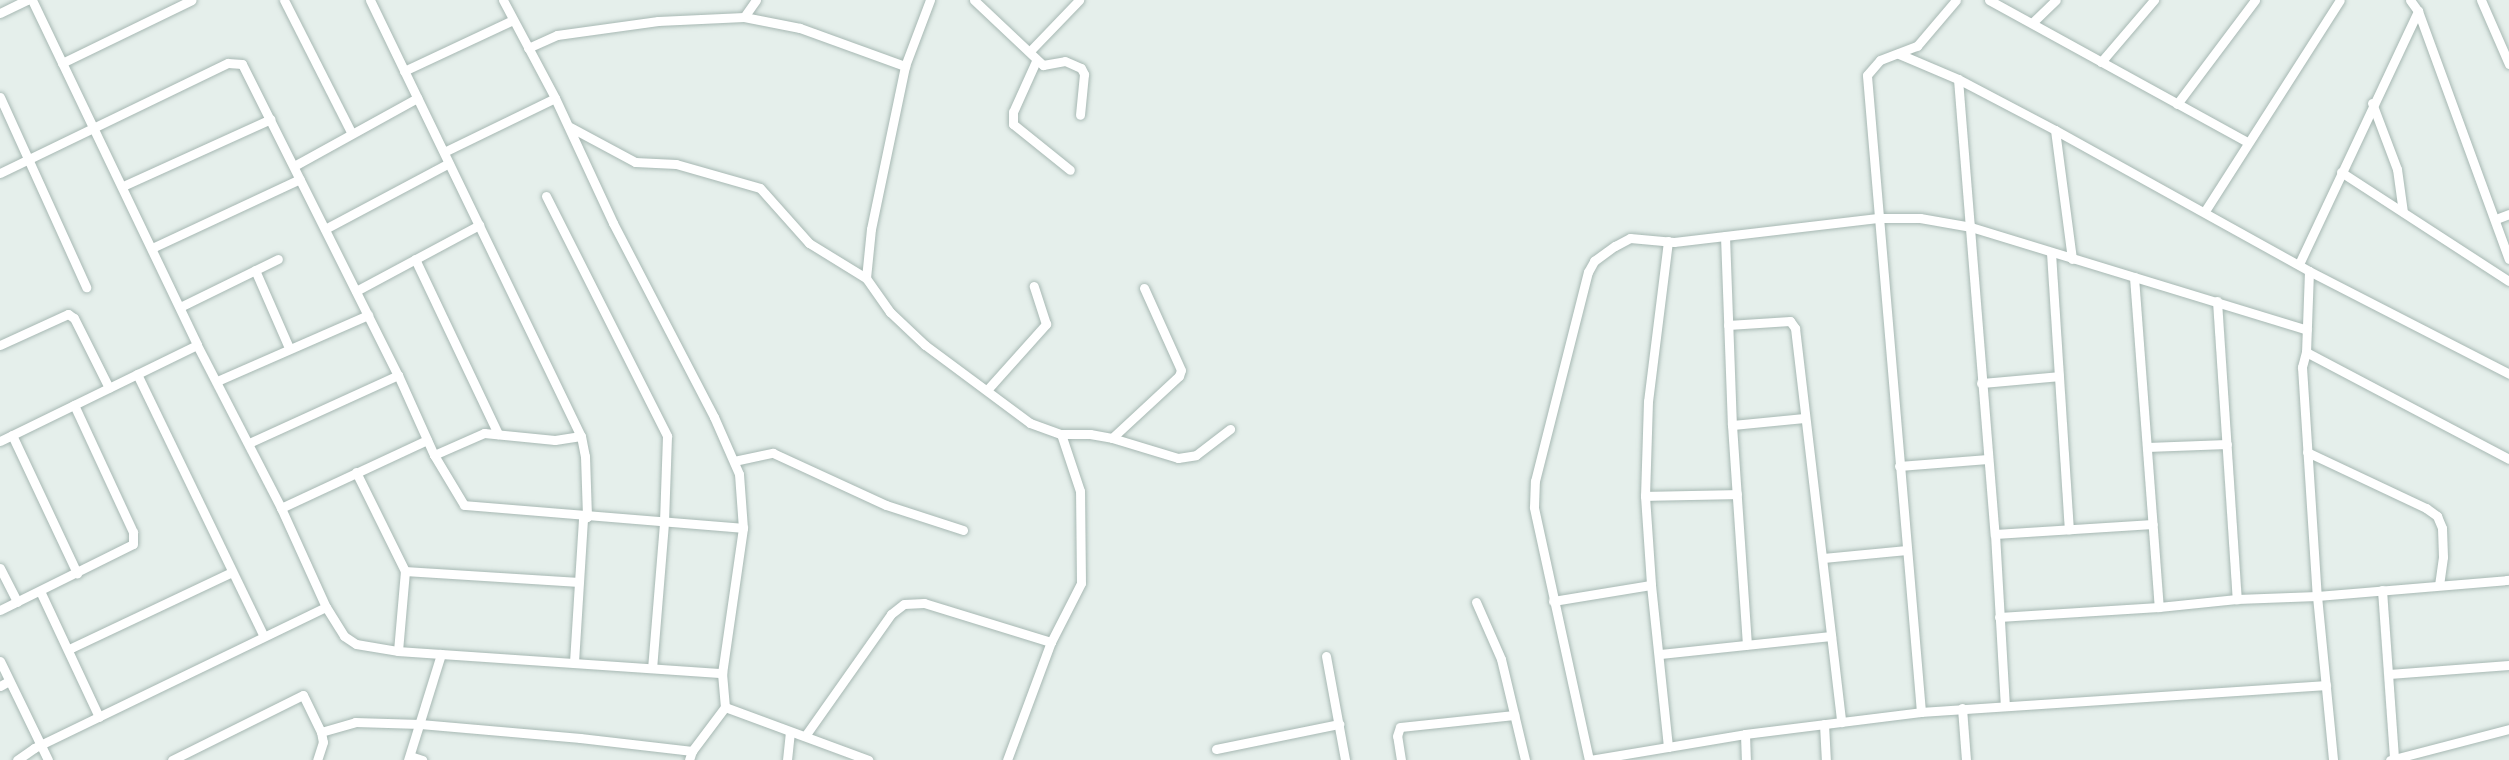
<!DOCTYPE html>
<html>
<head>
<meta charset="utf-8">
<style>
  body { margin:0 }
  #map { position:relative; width:2509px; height:760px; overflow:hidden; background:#e5efeb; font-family:Poppins,sans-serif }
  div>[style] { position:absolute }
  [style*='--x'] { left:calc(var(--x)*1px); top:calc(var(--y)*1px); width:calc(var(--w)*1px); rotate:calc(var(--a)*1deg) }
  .roads { filter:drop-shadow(0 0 2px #a7b8b3) drop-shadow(0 0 2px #a7b8b3) }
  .minor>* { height:9px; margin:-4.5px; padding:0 4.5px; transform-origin:4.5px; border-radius:4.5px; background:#fff }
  span { translate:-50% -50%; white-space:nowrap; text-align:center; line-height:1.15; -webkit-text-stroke:5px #f7fbf9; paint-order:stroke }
</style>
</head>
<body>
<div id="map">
  <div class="roads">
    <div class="minor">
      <i style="--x:32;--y:0;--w:382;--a:64.4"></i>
      <i style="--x:197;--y:345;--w:183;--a:62.7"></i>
      <i style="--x:281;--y:508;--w:109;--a:65.6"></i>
      <i style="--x:326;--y:607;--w:34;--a:58"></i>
      <i style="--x:344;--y:636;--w:14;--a:34"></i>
      <i style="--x:356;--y:644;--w:43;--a:9.5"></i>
      <i style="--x:398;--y:651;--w:325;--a:3.9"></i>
      <i style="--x:284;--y:0;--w:148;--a:63.1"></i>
      <i style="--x:370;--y:0;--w:484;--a:64.2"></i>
      <i style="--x:581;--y:436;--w:20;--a:79"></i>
      <i style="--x:585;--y:456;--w:61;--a:88.1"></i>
      <i style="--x:587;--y:517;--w:4;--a:153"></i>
      <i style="--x:583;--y:519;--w:144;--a:93.6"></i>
      <i style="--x:503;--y:0;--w:111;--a:62"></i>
      <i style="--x:555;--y:98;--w:138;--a:65.1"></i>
      <i style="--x:613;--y:223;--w:219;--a:62.5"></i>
      <i style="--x:714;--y:417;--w:62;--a:66.3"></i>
      <i style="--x:739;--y:474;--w:54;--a:85.8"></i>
      <i style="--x:743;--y:528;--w:147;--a:98.2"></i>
      <i style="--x:722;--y:673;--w:34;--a:85"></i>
      <i style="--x:725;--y:707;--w:153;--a:20.3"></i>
      <i style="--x:974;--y:0;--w:95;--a:43.3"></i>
      <i style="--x:1043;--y:65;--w:22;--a:-10"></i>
      <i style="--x:1065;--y:61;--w:17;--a:24"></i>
      <i style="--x:1081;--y:68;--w:7;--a:63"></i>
      <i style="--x:1084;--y:74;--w:41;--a:95.6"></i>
      <i style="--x:1989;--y:0;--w:294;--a:28.8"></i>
      <i style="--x:2410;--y:0;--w:14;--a:54"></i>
      <i style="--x:2418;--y:11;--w:264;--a:69.9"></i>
      <i style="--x:2481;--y:0;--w:70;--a:66.4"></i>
      <i style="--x:0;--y:13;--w:30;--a:-26"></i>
      <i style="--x:744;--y:17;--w:21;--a:-55"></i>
      <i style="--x:2032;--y:23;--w:33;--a:-44"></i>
      <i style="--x:528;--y:48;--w:32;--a:-24"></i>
      <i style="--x:557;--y:35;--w:102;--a:-7.9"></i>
      <i style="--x:658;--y:21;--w:86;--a:-2.7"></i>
      <i style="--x:744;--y:17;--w:57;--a:11.1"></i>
      <i style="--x:800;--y:28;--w:112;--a:19.9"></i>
      <i style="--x:1030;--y:51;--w:71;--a:-46.1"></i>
      <i style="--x:1899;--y:54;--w:64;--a:23"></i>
      <i style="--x:1958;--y:79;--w:110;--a:27.7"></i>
      <i style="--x:2055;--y:130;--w:291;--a:29"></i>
      <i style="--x:2309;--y:271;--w:225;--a:27.2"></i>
      <i style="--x:1036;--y:61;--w:56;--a:114.3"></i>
      <i style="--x:1013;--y:112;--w:12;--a:90"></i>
      <i style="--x:1013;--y:124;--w:73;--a:38.9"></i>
      <i style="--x:2101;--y:62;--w:82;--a:-49.5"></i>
      <i style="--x:62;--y:63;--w:144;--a:-25.9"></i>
      <i style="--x:404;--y:71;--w:120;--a:-25.1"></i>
      <i style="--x:1958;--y:79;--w:457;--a:85.4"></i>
      <i style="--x:1995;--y:534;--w:171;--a:86.7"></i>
      <i style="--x:0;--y:97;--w:209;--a:65.6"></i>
      <i style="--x:2372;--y:103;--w:71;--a:69.3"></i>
      <i style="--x:2397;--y:169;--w:43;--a:82.1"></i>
      <i style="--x:2177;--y:104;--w:130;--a:-53.1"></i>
      <i style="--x:570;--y:127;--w:74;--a:28.3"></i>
      <i style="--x:635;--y:162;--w:41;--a:2.8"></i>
      <i style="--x:676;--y:164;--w:87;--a:15.9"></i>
      <i style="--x:760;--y:188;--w:74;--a:48.3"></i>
      <i style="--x:809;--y:243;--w:67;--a:31.6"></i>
      <i style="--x:866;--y:278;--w:42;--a:54.8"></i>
      <i style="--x:890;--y:312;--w:48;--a:43.3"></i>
      <i style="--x:925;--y:345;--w:131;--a:36.6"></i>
      <i style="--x:1030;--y:423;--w:33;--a:20"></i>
      <i style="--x:1061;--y:434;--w:29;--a:0"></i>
      <i style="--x:1090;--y:434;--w:22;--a:10"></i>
      <i style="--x:1112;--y:438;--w:69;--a:16.9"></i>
      <i style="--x:1178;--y:458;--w:18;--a:-9"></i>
      <i style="--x:1196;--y:455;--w:43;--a:-37.4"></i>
      <i style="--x:2055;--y:130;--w:130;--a:82.5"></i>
      <i style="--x:444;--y:152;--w:123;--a:-25.9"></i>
      <i style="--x:294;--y:166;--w:141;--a:-28.9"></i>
      <i style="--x:2341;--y:172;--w:200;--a:33"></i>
      <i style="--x:0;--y:173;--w:253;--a:-25.8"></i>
      <i style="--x:228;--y:63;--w:14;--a:4"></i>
      <i style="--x:242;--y:64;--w:348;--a:63.4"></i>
      <i style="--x:398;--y:375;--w:88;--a:65.8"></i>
      <i style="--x:434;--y:455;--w:58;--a:59"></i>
      <i style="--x:464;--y:505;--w:280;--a:4.7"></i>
      <i style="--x:123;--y:186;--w:162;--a:-24.4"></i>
      <i style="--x:546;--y:196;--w:269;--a:63.2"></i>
      <i style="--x:667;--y:436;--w:87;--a:92"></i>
      <i style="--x:664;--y:523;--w:145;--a:94.7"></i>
      <i style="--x:2205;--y:211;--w:250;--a:-57.4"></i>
      <i style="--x:2496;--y:219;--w:14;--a:-21"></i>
      <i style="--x:325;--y:229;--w:140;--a:-28"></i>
      <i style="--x:1725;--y:236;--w:189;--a:87.9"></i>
      <i style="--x:1732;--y:425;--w:220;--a:86.1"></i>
      <i style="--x:1668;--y:241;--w:161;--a:97.1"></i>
      <i style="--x:1648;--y:401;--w:95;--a:91.8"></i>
      <i style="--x:1645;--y:496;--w:89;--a:86.1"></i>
      <i style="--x:1651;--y:585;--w:163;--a:84"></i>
      <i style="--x:152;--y:248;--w:163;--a:-25"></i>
      <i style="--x:2051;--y:253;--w:277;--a:86.3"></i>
      <i style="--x:415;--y:259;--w:194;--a:64.6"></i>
      <i style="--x:2299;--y:264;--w:280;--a:-64.8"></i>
      <i style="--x:255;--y:270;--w:85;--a:66.4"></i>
      <i style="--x:2309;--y:271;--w:81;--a:92.1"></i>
      <i style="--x:2306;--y:352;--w:16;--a:105"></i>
      <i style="--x:2302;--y:367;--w:229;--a:86.3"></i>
      <i style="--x:2317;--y:596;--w:165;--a:84.4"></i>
      <i style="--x:2134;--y:277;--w:331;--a:85.7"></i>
      <i style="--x:866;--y:278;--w:49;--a:-84.2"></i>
      <i style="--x:871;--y:229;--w:167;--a:-78.2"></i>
      <i style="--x:905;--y:66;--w:71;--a:-69.3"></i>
      <i style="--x:356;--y:291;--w:140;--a:-28.2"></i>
      <i style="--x:2217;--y:301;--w:299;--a:86.2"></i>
      <i style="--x:180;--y:307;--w:109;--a:-26.1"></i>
      <i style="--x:1728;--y:325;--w:62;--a:-3.7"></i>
      <i style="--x:1790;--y:321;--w:9;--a:54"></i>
      <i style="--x:1795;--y:328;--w:397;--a:83.3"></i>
      <i style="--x:0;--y:345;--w:75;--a:-24.5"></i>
      <i style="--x:68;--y:314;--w:7;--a:34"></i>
      <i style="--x:74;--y:318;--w:78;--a:63.4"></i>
      <i style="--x:2306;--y:352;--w:229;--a:27.8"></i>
      <i style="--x:137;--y:374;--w:290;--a:64.2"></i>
      <i style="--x:217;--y:381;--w:165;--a:-23.6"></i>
      <i style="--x:1981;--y:383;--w:78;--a:-5.1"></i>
      <i style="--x:987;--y:390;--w:89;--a:-48.2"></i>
      <i style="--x:1046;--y:324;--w:40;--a:-108"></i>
      <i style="--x:1732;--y:425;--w:73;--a:-5.5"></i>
      <i style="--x:12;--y:435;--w:153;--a:64.8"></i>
      <i style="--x:1112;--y:438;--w:91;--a:-42.8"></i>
      <i style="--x:1179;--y:376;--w:6;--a:-72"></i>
      <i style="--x:1181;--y:370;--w:90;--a:-114.3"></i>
      <i style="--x:0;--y:441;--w:219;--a:-26"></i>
      <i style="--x:249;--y:443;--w:164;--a:-24.5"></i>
      <i style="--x:2147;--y:447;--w:80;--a:-2.1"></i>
      <i style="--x:2307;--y:452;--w:132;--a:25.2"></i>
      <i style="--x:2426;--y:508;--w:14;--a:36"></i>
      <i style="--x:2437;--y:516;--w:13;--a:67"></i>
      <i style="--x:2442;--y:528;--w:29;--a:88"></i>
      <i style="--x:2443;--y:557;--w:28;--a:98"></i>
      <i style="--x:434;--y:455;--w:55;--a:-23.7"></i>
      <i style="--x:484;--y:433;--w:71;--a:5.6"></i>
      <i style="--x:555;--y:440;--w:26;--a:-9"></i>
      <i style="--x:734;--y:461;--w:40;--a:-12"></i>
      <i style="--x:773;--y:453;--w:124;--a:24.7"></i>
      <i style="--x:886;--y:505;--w:81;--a:18"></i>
      <i style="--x:1899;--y:466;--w:89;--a:-4.5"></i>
      <i style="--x:356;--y:472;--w:110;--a:63.7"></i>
      <i style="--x:405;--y:571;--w:80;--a:95"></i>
      <i style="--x:1645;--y:496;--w:92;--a:-1.2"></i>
      <i style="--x:281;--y:508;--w:161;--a:-25"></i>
      <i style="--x:1995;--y:534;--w:158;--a:-3.6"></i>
      <i style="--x:1823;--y:558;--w:84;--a:-5.4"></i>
      <i style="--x:0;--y:568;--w:38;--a:63"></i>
      <i style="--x:405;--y:571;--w:174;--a:3.6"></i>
      <i style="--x:2382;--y:590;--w:169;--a:85.9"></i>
      <i style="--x:40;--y:591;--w:139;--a:64.9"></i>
      <i style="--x:1553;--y:601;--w:99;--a:-9.3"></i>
      <i style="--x:1476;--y:602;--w:62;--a:66.3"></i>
      <i style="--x:1501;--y:659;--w:104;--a:76.6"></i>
      <i style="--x:0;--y:610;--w:148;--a:-26.4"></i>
      <i style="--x:133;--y:544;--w:12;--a:-90"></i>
      <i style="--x:133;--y:532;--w:140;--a:-114.9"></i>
      <i style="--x:1999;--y:617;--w:160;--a:-3.6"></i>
      <i style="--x:2159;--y:607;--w:78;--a:-5.9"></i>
      <i style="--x:2237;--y:599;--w:80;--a:-2.1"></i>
      <i style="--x:2317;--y:596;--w:193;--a:-4.8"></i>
      <i style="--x:69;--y:649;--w:180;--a:-25.3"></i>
      <i style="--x:1660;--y:654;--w:172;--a:-6"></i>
      <i style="--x:1326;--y:656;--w:106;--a:79.6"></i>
      <i style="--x:0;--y:661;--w:110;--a:64.1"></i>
      <i style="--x:2389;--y:674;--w:120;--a:-4.3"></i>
      <i style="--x:0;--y:686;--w:10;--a:-29"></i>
      <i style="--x:1962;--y:708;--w:52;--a:85.6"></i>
      <i style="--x:1921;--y:712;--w:639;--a:-94.85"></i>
      <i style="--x:1867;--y:75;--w:20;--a:-49"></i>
      <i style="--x:1880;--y:60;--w:40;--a:-21"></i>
      <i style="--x:1917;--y:46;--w:60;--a:-49.7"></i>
      <i style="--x:1824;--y:724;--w:36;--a:87"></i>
      <i style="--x:321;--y:732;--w:35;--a:-16"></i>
      <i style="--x:355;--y:722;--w:65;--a:1.8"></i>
      <i style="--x:420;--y:724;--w:161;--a:5"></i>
      <i style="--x:580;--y:738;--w:113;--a:6.6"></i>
      <i style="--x:1745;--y:734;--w:26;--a:88"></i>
      <i style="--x:805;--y:736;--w:149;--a:-54.8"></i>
      <i style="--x:891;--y:614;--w:16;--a:-38"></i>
      <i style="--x:904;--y:604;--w:20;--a:-3"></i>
      <i style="--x:924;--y:603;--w:133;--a:17.1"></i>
      <i style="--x:1216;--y:749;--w:126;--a:-11.5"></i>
      <i style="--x:410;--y:756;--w:13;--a:18"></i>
      <i style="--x:17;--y:760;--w:21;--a:-35"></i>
      <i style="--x:34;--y:748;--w:324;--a:-25.8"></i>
      <i style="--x:172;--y:760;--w:146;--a:-26.4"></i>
      <i style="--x:303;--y:695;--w:41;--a:64.1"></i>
      <i style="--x:321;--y:732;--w:10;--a:79"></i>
      <i style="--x:323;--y:742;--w:19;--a:108"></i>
      <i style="--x:408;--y:760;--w:111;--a:-72.7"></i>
      <i style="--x:689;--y:760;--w:9;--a:-72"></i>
      <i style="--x:692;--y:751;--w:55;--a:-53.1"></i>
      <i style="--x:787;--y:760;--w:28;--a:-84"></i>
      <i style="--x:1007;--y:760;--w:126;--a:-69.6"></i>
      <i style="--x:1051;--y:642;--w:66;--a:-63"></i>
      <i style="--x:1081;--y:583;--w:92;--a:-90.6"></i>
      <i style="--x:1080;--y:491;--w:60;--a:-108.4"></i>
      <i style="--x:1401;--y:760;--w:24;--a:-99"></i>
      <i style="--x:1397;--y:736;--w:9;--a:-72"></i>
      <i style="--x:1400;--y:727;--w:115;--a:-6"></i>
      <i style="--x:1589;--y:760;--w:259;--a:-102.3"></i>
      <i style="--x:1534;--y:507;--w:26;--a:-88"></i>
      <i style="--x:1535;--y:481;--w:216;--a:-75.8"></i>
      <i style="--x:1588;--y:272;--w:13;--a:-61"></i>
      <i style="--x:1594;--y:261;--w:26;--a:-36"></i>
      <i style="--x:1615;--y:246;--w:17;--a:-28"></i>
      <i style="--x:1630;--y:238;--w:44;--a:5.2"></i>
      <i style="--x:1674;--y:242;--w:205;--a:-6.7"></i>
      <i style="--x:1878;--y:218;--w:42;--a:0"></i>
      <i style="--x:1920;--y:218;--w:52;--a:10"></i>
      <i style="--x:1971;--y:227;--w:351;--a:17"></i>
      <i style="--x:1590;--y:760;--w:157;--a:-9.5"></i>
      <i style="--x:1745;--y:734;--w:177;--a:-7.1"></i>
      <i style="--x:1921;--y:712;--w:406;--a:-3.8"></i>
      <i style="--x:2390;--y:760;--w:123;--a:-14.6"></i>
    </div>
  </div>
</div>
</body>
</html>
